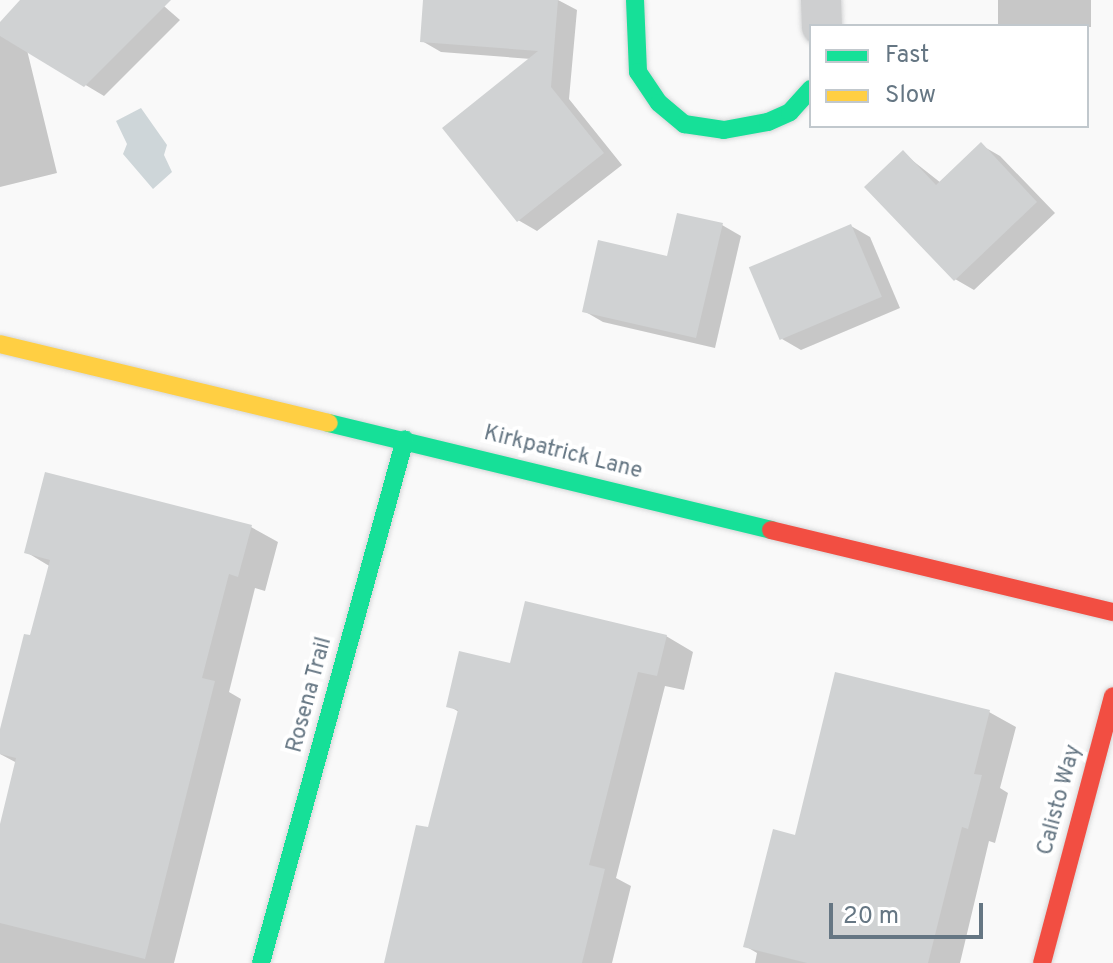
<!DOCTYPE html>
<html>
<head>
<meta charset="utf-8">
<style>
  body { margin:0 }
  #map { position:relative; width:1113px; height:963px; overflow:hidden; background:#f9f9f9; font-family:Overpass,sans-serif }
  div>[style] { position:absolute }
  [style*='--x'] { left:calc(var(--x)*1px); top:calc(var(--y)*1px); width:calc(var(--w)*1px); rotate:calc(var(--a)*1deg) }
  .water>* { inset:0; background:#ced6d9 }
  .shadow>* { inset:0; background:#0003; transform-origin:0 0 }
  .building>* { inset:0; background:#d0d2d3; transform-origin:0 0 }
  .roads { filter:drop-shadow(0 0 2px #d5d6d7) drop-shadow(0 0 2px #d5d6d7) }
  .street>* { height:40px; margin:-20px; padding:0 20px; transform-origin:20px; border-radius:20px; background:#cecfd0 }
  .fast>* { height:18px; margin:-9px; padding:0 9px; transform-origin:9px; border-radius:9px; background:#16e098 }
  .slow>* { height:18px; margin:-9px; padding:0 9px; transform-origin:9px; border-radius:9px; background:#ffcf43 }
  .jam>* { height:18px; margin:-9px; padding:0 9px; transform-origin:9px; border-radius:9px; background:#f24e42 }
  span { translate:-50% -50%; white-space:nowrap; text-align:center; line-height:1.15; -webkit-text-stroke:8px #fff; paint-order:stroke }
  .street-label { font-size:22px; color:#657683 }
  .legend { position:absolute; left:809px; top:24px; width:280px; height:104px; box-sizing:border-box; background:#fff; border:2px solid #c1c8cd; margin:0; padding:10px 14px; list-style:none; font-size:24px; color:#657683 }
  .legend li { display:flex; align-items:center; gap:16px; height:40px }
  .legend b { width:40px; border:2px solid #c1c8cd }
  .scale { position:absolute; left:829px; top:903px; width:154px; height:36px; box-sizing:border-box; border:4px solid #657683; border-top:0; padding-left:10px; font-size:24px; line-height:28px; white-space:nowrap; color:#657683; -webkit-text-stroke:6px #fff; paint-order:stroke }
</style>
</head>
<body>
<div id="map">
  <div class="water">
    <i style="clip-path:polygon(141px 108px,167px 145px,164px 155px,172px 172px,153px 189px,123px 154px,127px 144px,116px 121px)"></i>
  </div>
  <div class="shadow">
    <i style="clip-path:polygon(23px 0,157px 0,180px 20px,104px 96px,27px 50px,57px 173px,0 187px,0 28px)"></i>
    <i style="clip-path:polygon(425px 0,558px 0,577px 10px,569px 99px,622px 165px,537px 231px,518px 220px,531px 59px,441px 52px,422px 41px)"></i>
    <i style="left:998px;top:0;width:93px;height:27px"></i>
    <i style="clip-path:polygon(981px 145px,1000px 156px,1055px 213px,974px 290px,955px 279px,903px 153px,941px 183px)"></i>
    <i style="clip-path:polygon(722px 225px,741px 236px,715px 348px,603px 322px,584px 311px)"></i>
    <i style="clip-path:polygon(851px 226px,870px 237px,900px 308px,801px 350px,782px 339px)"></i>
    <i style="clip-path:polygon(251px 527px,278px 542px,265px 591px,255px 588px,229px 692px,241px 699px,174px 963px,0 963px,0 833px,17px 763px,0 754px,0 737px,51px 567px,26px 552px)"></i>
    <i style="clip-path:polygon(666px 636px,693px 652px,684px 690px,665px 686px,616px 878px,631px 886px,612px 963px,386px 963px,430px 830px,459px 712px,449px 706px,512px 665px)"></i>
    <i style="clip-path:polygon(989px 712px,1016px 727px,1000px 788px,1008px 793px,995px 843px,989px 841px,960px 963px,755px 963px,757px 953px,745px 946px,796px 837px)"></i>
  </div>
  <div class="building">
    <i style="clip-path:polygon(20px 0,171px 0,84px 87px,0 36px,0 22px)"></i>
    <i style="clip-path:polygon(423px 0,558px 0,551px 87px,604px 153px,517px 222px,442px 128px,538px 51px,420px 42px)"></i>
    <i style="clip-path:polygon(981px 142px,1037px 202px,954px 281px,864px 187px,903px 150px,936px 185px)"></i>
    <i style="clip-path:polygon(677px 213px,723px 223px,696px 338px,582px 312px,598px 240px,667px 256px)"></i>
    <i style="left:851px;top:224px;width:79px;height:111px;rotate:67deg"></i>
    <i style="clip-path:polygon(45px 472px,252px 525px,238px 577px,229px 574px,202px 678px,215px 681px,145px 959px,0 923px,0 824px,16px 758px,0 754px,0 729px,24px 634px,30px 635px,50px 560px,24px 553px)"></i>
    <i style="clip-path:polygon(525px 601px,667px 635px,657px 676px,638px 672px,589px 865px,605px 869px,582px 963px,384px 963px,416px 825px,428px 827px,458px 710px,446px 707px,459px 651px,510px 663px)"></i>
    <i style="clip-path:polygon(835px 672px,990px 710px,974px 774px,982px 775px,968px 829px,962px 827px,928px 963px,807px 963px,743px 947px,773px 829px,795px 835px)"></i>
  </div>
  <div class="roads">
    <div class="street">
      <i style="--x:821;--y:0;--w:26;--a:88"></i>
    </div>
    <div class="fast">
      <i style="--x:635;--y:0;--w:72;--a:87.6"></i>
      <i style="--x:638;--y:72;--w:37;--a:56"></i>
      <i style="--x:659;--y:103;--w:33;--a:40"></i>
      <i style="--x:684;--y:124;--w:40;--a:8.5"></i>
      <i style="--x:724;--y:130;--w:45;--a:-10.3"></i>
      <i style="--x:768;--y:122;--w:24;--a:-24"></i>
      <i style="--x:790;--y:112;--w:31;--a:-48"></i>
      <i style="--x:329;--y:423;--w:455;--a:13.6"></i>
      <i style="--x:261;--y:963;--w:543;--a:-74.63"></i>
    </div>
    <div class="slow">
      <i style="--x:0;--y:344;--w:338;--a:13.5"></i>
    </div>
    <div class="jam">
      <i style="--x:771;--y:530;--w:352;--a:13.5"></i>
      <i style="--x:1042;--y:963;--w:276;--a:-75.1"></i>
    </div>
  </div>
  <div class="street-label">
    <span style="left:563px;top:453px;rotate:14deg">Kirkpatrick Lane</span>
    <span style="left:310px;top:695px;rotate:-75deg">Rosena Trail</span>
    <span style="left:1060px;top:800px;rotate:-75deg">Calisto Way</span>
  </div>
  <ul class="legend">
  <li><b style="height:10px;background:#16e098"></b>Fast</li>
  <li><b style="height:10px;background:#ffcf43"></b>Slow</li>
  </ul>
  <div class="scale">20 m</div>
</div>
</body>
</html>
